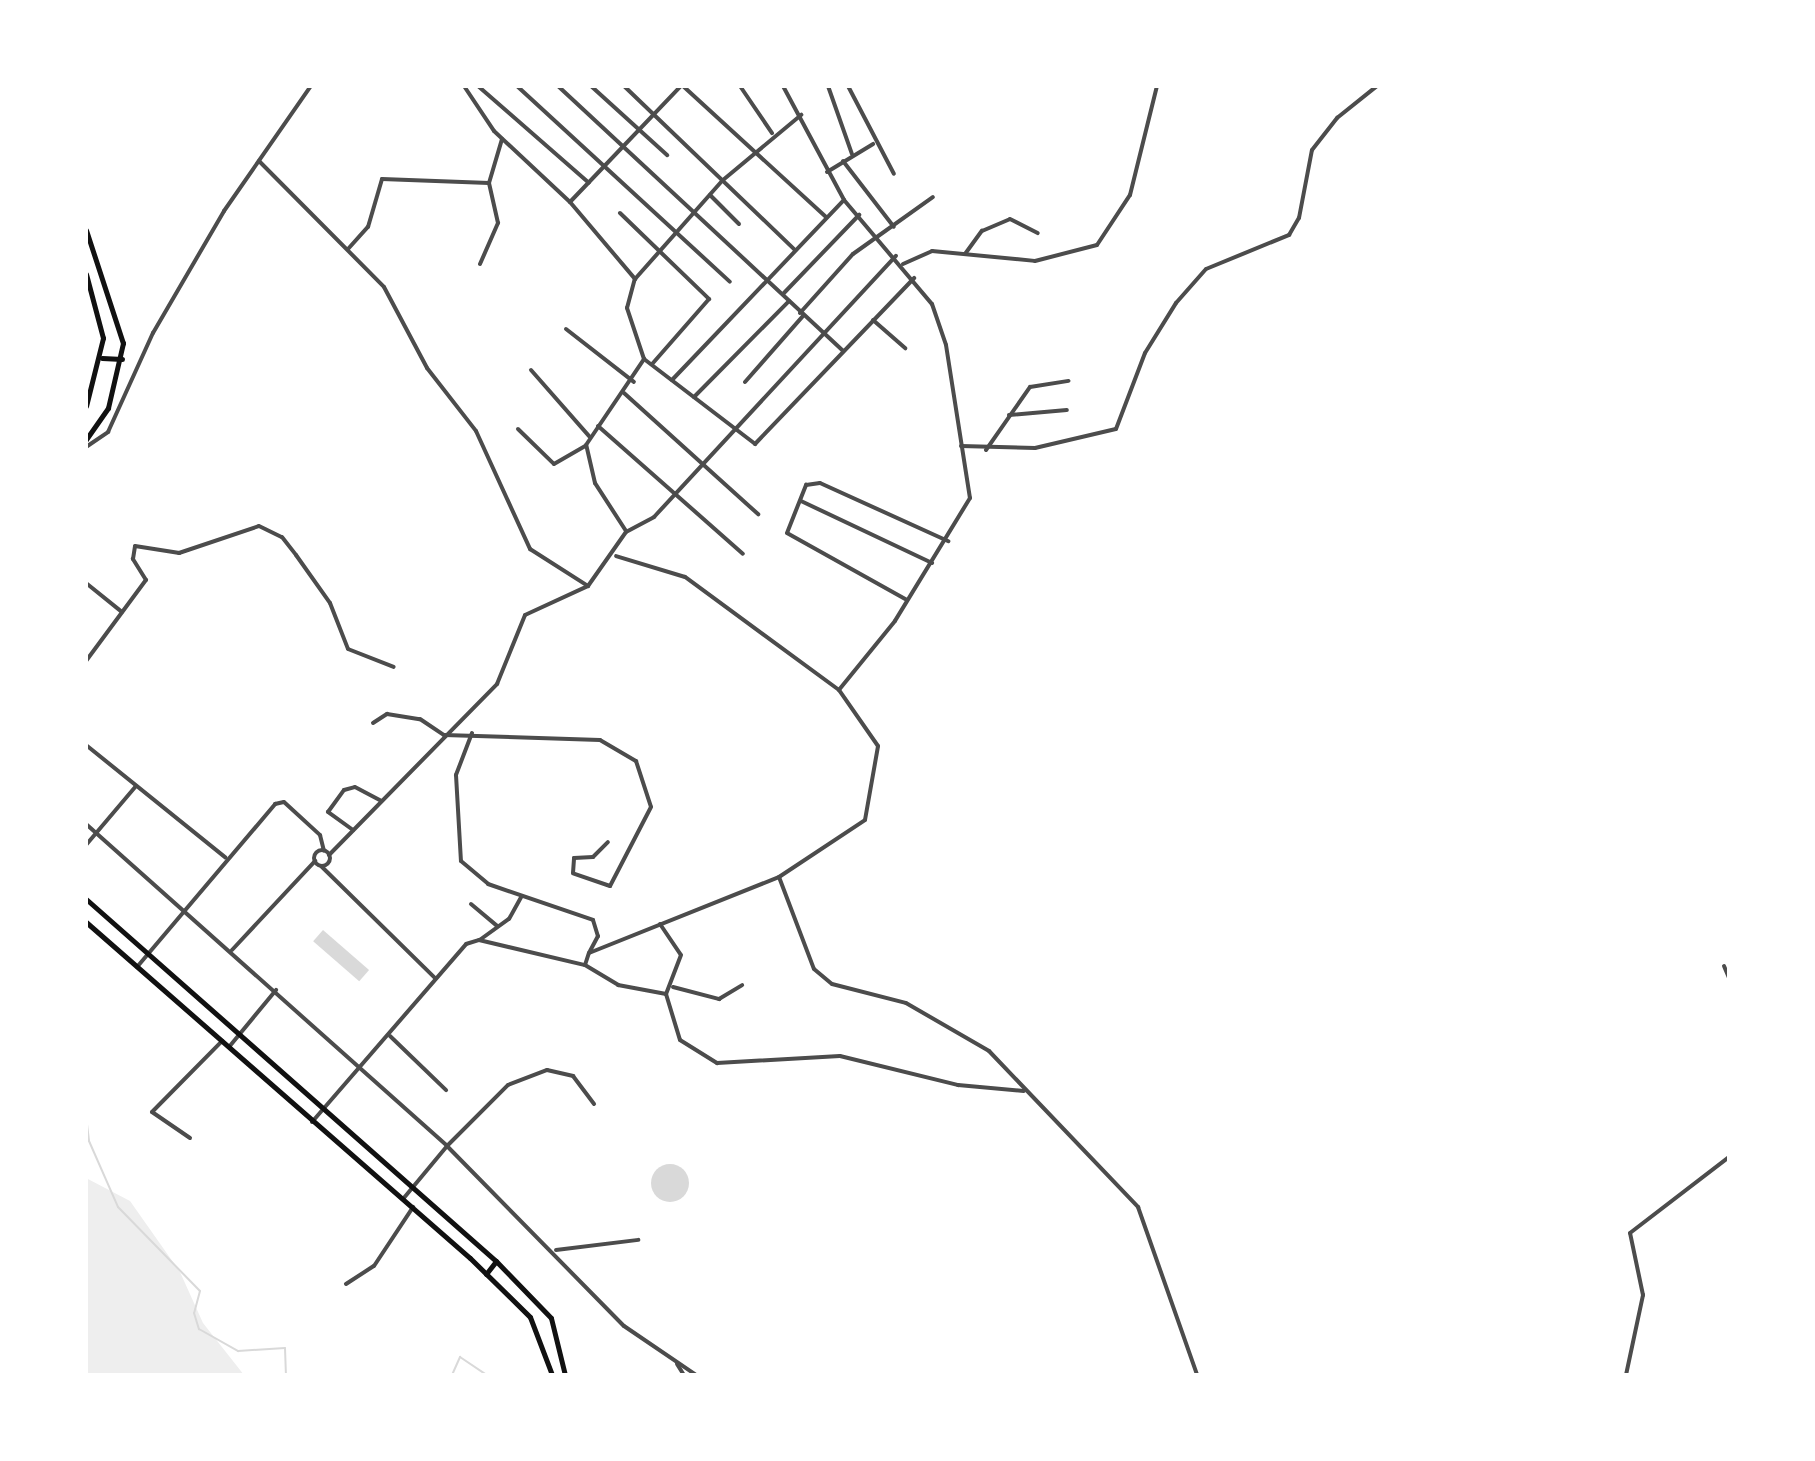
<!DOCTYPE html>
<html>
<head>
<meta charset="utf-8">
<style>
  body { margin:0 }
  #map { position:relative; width:1815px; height:1461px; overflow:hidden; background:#fff; font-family:"Times New Roman",serif }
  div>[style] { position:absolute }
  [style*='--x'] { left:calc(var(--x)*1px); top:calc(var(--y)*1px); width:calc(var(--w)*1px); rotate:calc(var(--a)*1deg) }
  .green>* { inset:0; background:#eee }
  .water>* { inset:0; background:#d9d9d9; transform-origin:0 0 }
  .round { border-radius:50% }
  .stream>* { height:2px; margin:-1px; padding:0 1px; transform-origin:1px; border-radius:1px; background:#d9d9d9 }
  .minor>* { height:4px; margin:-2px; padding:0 2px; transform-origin:2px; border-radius:2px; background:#4c4c4c }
  .minor>.ring { margin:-2px; padding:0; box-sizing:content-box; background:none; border:4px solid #4c4c4c; border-radius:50% }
  .secondary>* { height:5px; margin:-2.5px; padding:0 2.5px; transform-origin:2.5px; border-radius:2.5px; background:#111 }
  span { translate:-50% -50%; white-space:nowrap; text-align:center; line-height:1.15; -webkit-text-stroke:7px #fff; paint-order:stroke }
  .frame { position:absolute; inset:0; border:88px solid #fff; pointer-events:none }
</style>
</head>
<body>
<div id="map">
  <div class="green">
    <i style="clip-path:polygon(86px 1178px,130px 1201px,180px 1272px,203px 1323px,244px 1375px,86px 1375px)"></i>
  </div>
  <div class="water">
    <i style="left:323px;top:930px;width:61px;height:15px;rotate:41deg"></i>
    <i class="round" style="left:651px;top:1164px;width:38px;height:38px"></i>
  </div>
  <div class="stream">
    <i style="--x:86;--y:1035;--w:24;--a:90"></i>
    <i style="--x:86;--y:1116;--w:25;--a:83"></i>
    <i style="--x:89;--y:1141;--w:72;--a:66.3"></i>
    <i style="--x:118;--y:1207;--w:117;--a:45.7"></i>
    <i style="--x:200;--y:1291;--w:23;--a:105"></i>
    <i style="--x:194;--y:1313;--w:17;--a:73"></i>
    <i style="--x:199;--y:1329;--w:45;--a:29.4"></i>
    <i style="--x:238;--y:1351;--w:47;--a:-3.7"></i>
    <i style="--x:285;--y:1348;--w:27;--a:88"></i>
    <i style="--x:452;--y:1375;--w:20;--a:-66"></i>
    <i style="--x:460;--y:1357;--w:32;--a:34"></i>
  </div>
  <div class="minor">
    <i style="--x:464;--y:86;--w:54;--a:56.3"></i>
    <i style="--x:494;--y:131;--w:104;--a:43.1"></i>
    <i style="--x:570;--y:202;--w:101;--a:49.8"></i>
    <i style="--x:478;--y:86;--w:147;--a:41.1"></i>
    <i style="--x:517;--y:86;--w:289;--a:42.6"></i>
    <i style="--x:558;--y:86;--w:389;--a:42.9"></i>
    <i style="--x:591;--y:86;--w:103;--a:42.2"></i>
    <i style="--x:624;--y:86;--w:236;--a:43.8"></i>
    <i style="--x:683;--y:86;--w:194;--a:42.5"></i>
    <i style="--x:740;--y:86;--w:57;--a:55.8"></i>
    <i style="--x:783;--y:86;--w:129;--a:61.8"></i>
    <i style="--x:844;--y:200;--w:136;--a:49.8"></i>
    <i style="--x:932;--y:304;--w:43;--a:71.1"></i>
    <i style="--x:946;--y:345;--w:155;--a:81.1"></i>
    <i style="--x:970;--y:498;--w:144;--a:121.4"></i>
    <i style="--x:895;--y:621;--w:89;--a:129.1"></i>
    <i style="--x:828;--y:86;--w:72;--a:70.6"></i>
    <i style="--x:848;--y:86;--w:99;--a:62.4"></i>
    <i style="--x:259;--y:161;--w:177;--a:45.2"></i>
    <i style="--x:384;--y:287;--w:92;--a:62"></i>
    <i style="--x:427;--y:368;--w:80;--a:52.1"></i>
    <i style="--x:476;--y:431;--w:130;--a:65.4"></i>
    <i style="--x:530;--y:549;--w:69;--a:32.5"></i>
    <i style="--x:843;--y:161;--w:83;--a:52.3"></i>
    <i style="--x:827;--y:172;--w:54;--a:-31.3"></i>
    <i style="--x:710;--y:195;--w:41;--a:45"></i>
    <i style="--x:570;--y:202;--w:161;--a:-46.3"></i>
    <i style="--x:620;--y:213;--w:124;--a:44"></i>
    <i style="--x:709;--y:299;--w:86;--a:131.2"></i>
    <i style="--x:348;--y:249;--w:30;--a:-48"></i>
    <i style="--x:368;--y:227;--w:50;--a:-73.7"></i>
    <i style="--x:382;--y:179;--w:107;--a:2.1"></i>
    <i style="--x:965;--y:254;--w:29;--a:-54"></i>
    <i style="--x:982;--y:231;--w:30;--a:-23"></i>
    <i style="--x:1010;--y:219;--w:31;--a:27"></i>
    <i style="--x:480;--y:264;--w:45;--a:-66.3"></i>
    <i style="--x:498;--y:223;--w:41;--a:-102.7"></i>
    <i style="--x:489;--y:183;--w:46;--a:-73.5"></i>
    <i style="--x:903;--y:264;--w:32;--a:-24"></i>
    <i style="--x:932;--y:251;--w:103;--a:5.5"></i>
    <i style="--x:1035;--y:261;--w:64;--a:-14.5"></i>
    <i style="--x:1097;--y:245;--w:60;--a:-56.6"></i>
    <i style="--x:1130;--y:195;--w:112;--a:-76.1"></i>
    <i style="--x:783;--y:294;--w:110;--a:-46.1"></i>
    <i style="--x:800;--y:313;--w:79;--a:-48.1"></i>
    <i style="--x:853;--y:254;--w:98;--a:-35.5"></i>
    <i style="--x:873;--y:320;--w:43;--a:41.2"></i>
    <i style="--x:566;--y:329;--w:86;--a:37.9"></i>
    <i style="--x:644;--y:359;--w:140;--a:37.4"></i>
    <i style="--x:755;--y:444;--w:230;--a:-46.2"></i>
    <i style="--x:531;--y:370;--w:88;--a:48.7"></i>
    <i style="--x:672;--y:380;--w:249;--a:-46.3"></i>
    <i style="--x:745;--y:382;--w:88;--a:-48.7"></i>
    <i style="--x:624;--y:393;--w:181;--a:42.1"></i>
    <i style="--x:694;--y:397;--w:135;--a:-45.3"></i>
    <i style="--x:1009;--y:415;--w:58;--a:-4.9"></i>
    <i style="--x:598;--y:426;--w:193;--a:41.4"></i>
    <i style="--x:518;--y:429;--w:50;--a:44.2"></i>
    <i style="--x:554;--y:464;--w:36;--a:-30"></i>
    <i style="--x:961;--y:446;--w:74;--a:1.5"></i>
    <i style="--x:1035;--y:448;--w:83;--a:-13.2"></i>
    <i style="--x:1116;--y:429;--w:81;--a:-69.1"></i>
    <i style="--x:1145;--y:353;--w:59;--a:-58.2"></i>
    <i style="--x:1176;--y:303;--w:45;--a:-48.6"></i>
    <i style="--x:1206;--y:269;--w:90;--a:-22.3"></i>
    <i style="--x:1289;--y:235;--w:20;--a:-60"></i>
    <i style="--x:1299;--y:218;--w:69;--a:-79.2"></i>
    <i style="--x:1312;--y:150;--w:41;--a:-52"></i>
    <i style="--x:1337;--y:118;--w:51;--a:-38.7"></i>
    <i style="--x:86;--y:447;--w:27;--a:-34"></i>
    <i style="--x:108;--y:432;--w:109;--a:-65.6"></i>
    <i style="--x:153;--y:333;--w:141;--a:-59.8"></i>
    <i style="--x:224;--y:211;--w:152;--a:-55.2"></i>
    <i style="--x:986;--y:450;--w:77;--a:-55.1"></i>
    <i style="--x:1030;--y:387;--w:39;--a:-9"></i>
    <i style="--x:801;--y:501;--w:145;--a:25.3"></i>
    <i style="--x:626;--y:531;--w:57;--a:-122.9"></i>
    <i style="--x:595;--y:483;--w:39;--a:-103"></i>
    <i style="--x:586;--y:445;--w:104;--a:-56"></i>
    <i style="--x:644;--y:359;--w:54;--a:-108.4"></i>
    <i style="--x:627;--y:308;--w:30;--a:-75"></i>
    <i style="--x:635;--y:279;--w:132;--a:-48.4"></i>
    <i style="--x:723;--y:180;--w:102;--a:-39.8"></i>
    <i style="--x:86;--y:583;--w:46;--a:38.9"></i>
    <i style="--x:907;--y:600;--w:137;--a:-150.8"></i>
    <i style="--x:787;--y:533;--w:52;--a:-68.4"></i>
    <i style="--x:806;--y:485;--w:14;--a:-8"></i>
    <i style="--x:820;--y:483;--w:141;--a:24.4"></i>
    <i style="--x:86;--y:661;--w:101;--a:-53.5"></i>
    <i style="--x:146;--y:580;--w:25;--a:-122"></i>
    <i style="--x:133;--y:559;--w:13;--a:-81"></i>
    <i style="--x:135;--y:546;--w:45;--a:9"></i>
    <i style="--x:179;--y:553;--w:84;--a:-18.6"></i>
    <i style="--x:259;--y:526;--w:25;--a:26"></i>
    <i style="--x:282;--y:537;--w:23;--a:52"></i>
    <i style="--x:296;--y:555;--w:59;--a:54.7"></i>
    <i style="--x:330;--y:603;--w:49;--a:68.6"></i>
    <i style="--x:348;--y:649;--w:49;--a:21.4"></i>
    <i style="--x:373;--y:723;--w:17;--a:-33"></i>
    <i style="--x:387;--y:714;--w:33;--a:9"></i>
    <i style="--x:420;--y:719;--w:29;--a:34"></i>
    <i style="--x:444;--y:735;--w:156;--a:1.8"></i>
    <i style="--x:600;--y:740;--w:42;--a:30.3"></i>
    <i style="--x:636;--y:761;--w:48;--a:71.9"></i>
    <i style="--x:651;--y:807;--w:89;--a:117.4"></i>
    <i style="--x:610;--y:886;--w:39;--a:-161"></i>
    <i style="--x:573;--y:873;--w:15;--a:-86"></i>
    <i style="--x:574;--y:858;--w:19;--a:-3"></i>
    <i style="--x:593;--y:857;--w:21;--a:-45"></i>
    <i style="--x:472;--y:733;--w:45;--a:110.9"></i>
    <i style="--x:456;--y:775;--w:86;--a:86.7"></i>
    <i style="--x:461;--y:861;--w:35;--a:40"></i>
    <i style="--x:488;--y:884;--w:111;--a:18.9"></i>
    <i style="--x:593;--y:920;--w:17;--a:73"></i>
    <i style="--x:598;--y:936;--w:17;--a:118"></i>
    <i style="--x:86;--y:745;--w:179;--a:38.9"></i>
    <i style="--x:86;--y:824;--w:484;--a:41.7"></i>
    <i style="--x:447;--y:1146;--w:86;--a:-45"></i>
    <i style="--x:508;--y:1085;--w:42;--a:-21"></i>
    <i style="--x:547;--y:1070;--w:27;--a:13"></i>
    <i style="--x:573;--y:1076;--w:35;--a:53"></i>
    <i style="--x:353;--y:830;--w:31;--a:-144"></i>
    <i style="--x:328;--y:812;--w:27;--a:-54"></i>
    <i style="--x:344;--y:790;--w:11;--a:-15"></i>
    <i style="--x:355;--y:787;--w:30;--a:28"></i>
    <i style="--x:86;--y:845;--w:77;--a:-49.7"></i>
    <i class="ring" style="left:314px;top:850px;width:12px;height:12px"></i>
    <i style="--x:329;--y:855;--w:240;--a:-45.5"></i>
    <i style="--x:497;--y:684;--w:74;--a:-67.9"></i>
    <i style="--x:525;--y:615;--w:69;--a:-24.7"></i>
    <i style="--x:588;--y:586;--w:66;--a:-54.9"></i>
    <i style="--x:626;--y:532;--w:32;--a:-28"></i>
    <i style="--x:654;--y:517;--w:356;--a:-47.2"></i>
    <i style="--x:321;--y:866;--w:160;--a:44.5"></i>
    <i style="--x:779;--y:877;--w:98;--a:69.2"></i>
    <i style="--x:814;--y:969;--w:23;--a:40"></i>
    <i style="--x:832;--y:984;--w:76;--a:14.4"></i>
    <i style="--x:906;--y:1003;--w:96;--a:30"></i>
    <i style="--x:989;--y:1051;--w:216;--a:46.3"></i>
    <i style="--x:1138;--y:1207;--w:178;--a:70.6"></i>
    <i style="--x:471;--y:904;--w:34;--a:40"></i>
    <i style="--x:660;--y:924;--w:37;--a:56"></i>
    <i style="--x:681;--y:955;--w:42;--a:111"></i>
    <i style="--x:481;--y:939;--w:34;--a:-36"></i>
    <i style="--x:509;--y:919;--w:26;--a:-61"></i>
    <i style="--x:232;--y:950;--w:122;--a:-47"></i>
    <i style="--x:585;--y:965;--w:39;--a:31"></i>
    <i style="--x:618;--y:985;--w:49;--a:10.6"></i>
    <i style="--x:666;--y:994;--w:48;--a:73.1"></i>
    <i style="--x:680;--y:1040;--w:44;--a:31.9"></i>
    <i style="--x:717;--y:1063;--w:123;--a:-3.3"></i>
    <i style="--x:840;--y:1056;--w:122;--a:13.8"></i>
    <i style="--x:958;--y:1085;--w:66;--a:5.2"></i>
    <i style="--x:1724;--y:966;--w:13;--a:67"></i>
    <i style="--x:137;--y:967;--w:214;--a:-49.7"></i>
    <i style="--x:275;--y:804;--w:9;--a:-13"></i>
    <i style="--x:284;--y:802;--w:49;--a:42.5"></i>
    <i style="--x:320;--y:835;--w:16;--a:76"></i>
    <i style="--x:673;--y:987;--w:48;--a:14.6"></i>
    <i style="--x:719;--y:999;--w:27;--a:-31"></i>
    <i style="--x:390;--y:1036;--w:78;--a:44"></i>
    <i style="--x:229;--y:1047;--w:74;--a:-50.5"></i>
    <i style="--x:312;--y:1122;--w:235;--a:-49.1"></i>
    <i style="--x:466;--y:944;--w:14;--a:-17"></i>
    <i style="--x:479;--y:940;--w:109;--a:13.3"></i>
    <i style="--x:585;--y:965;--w:13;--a:-72"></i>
    <i style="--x:589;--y:953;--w:205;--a:-21.8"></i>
    <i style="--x:779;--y:877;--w:103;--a:-33.5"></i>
    <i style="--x:865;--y:820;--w:75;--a:-80"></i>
    <i style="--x:878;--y:746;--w:68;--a:-124.9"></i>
    <i style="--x:839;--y:690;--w:191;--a:-143.7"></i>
    <i style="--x:685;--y:577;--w:72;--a:-163.1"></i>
    <i style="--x:190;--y:1138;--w:46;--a:-145.6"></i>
    <i style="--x:152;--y:1112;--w:100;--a:-45.4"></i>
    <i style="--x:403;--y:1199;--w:69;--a:-50.3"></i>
    <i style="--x:447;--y:1146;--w:252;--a:45.5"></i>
    <i style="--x:624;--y:1326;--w:87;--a:34.2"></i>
    <i style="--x:556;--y:1250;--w:83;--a:-7"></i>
    <i style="--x:346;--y:1284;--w:33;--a:-33"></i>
    <i style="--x:374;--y:1266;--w:71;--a:-56.5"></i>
    <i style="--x:677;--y:1364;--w:13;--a:58"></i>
    <i style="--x:1626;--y:1375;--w:82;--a:-78"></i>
    <i style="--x:1643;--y:1295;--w:63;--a:-101.8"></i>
    <i style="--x:1630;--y:1233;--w:125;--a:-37.5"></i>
  </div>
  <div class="secondary">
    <i style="--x:86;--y:230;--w:119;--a:71.9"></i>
    <i style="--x:123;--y:343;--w:67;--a:103"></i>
    <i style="--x:108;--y:408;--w:39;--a:125"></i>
    <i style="--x:86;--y:274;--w:66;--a:75.1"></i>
    <i style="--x:103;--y:338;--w:70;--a:104"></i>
    <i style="--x:102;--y:358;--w:20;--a:3"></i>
    <i style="--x:86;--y:899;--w:547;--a:41.44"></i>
    <i style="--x:496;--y:1261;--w:79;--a:46"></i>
    <i style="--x:551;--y:1318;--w:59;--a:76.2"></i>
    <i style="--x:86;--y:922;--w:510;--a:41.19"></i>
    <i style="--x:470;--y:1258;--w:84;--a:44.5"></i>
    <i style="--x:530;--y:1317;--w:62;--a:69.2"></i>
    <i style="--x:486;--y:1274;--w:16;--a:-52"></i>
  </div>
  <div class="frame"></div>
</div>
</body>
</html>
